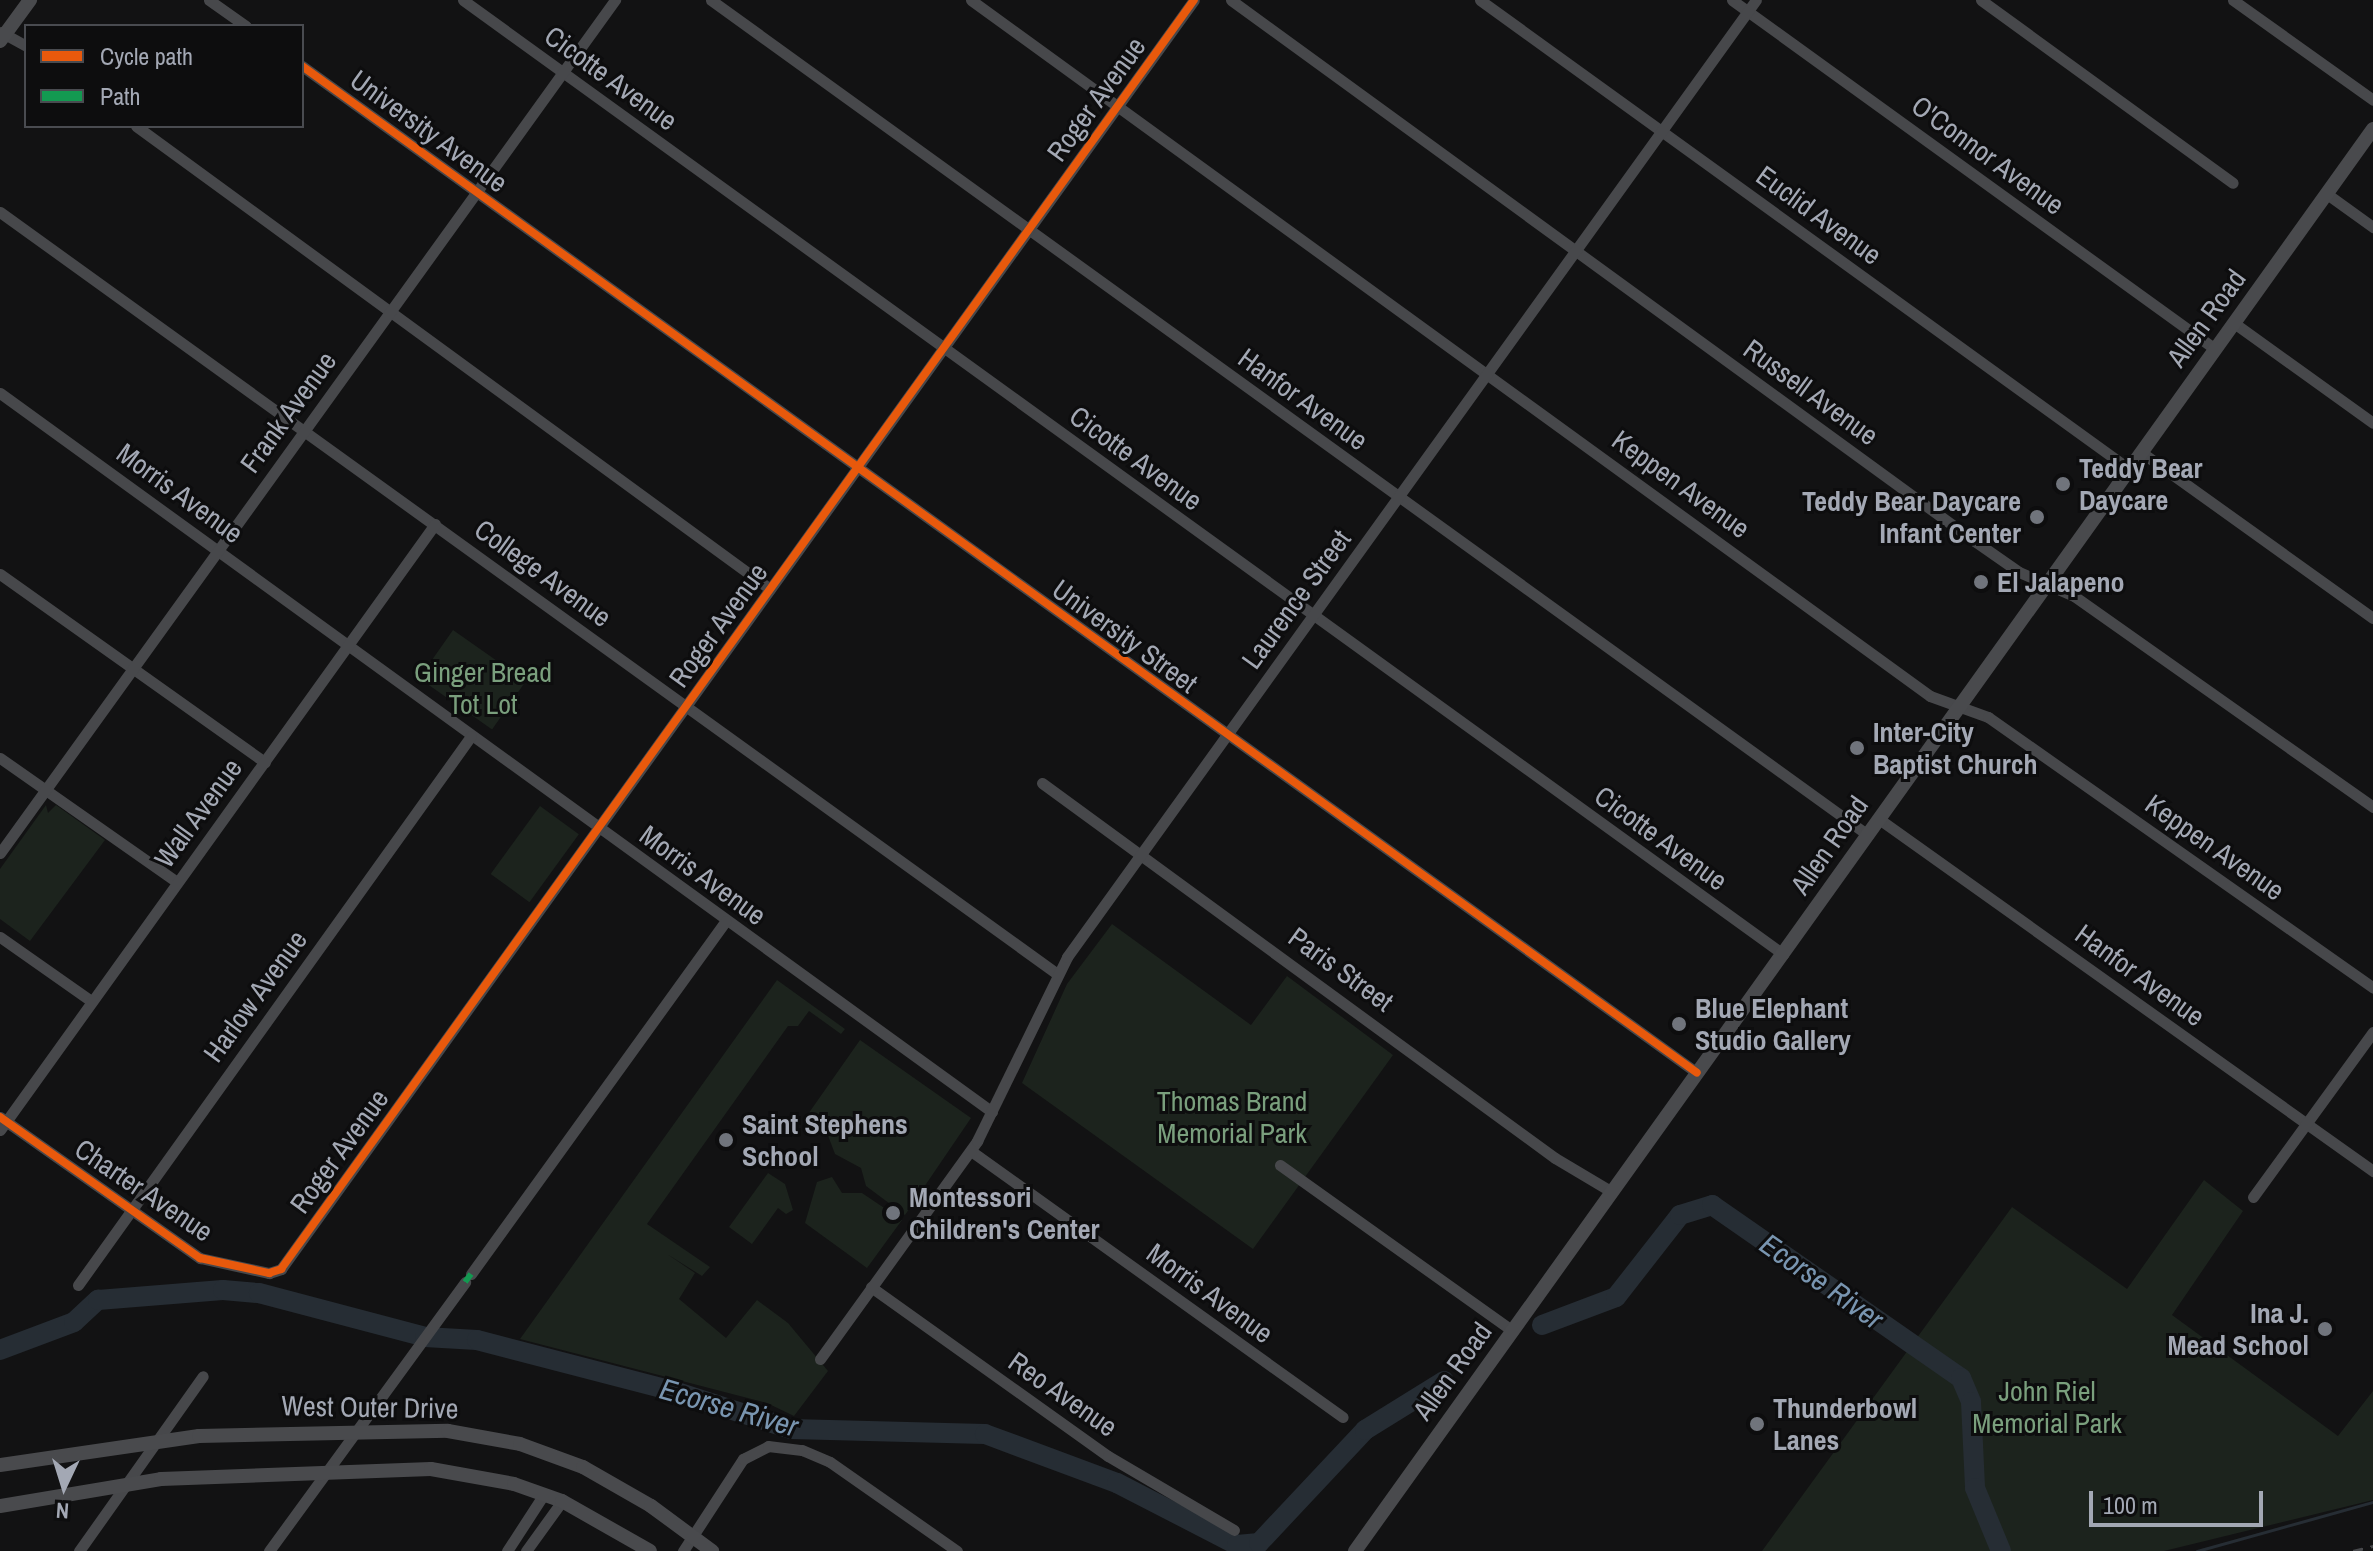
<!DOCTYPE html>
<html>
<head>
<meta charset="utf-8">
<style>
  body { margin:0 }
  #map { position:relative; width:2373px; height:1551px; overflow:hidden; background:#121213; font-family:"Archivo Narrow",sans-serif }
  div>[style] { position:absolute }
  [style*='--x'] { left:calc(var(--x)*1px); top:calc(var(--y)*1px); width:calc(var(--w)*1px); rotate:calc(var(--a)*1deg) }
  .green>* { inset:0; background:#1c231d; transform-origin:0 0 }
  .stream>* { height:3px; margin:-1.5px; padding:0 1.5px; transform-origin:1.5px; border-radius:1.5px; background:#262d34 }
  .river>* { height:20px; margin:-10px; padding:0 10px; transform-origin:10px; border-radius:10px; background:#262d34 }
  .minor>* { height:11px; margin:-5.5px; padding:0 5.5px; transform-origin:5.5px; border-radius:5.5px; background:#47484b }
  .major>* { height:14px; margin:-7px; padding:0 7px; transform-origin:7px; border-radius:7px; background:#494a4d }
  .rail>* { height:3px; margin-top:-1.5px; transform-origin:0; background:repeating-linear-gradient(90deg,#47484b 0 10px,transparent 0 18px) }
  .quiet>* { height:6px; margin-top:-3px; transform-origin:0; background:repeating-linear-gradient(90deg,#139951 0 12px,transparent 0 18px) }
  .cycleway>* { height:8px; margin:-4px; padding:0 4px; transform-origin:4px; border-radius:4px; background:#e8590c }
  .dots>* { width:22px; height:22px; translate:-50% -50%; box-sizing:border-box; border:4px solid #0d0d0e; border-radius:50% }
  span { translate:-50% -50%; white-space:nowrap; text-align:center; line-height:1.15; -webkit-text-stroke:6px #0d0d0e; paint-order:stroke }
  .street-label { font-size:28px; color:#a3a8b4 }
  .poi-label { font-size:28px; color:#a3a8b4; font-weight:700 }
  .left { translate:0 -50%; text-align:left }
  .right { translate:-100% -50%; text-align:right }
  .park-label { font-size:28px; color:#7a9f7d }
  .water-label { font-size:30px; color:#7995b0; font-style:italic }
  .legend { position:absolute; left:24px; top:24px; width:280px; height:104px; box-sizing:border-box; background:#0d0d0e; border:2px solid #494b50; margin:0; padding:10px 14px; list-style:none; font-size:24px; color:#a3a8b4 }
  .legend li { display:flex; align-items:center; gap:16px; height:40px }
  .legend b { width:40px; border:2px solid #494b50 }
  .north { position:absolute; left:24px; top:1447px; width:80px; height:80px; -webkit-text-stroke:6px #0d0d0e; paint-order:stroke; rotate:184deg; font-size:22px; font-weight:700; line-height:32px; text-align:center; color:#a3a8b4 }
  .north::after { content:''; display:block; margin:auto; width:28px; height:36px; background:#a3a8b4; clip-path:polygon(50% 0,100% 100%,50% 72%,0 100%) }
  .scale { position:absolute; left:2089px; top:1491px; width:174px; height:36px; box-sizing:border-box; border:4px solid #a3a8b4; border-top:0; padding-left:10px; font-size:24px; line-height:28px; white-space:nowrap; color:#a3a8b4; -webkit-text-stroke:6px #0d0d0e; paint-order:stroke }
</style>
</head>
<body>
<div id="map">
  <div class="green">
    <i style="left:453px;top:630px;width:89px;height:59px;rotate:35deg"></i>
    <i style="clip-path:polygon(46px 805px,48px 813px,56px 805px,105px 840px,30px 941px,0 919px,0 869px)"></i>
    <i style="left:540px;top:806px;width:48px;height:84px;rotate:36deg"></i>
    <i style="clip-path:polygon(1112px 924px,1251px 1025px,1287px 976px,1393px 1055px,1253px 1249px,1022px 1083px,1067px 984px)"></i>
    <i style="clip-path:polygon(777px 980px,845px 1029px,841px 1034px,809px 1011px,798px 1026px,788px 1026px,647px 1224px,710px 1267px,702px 1276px,667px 1254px,695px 1273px,679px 1299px,726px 1338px,757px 1300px,788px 1323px,828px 1371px,794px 1416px,767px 1403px,520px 1339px)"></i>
    <i style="clip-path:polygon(860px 1040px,971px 1118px,905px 1215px,866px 1186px,861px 1168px,835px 1154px,827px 1133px,806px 1117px)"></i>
    <i style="clip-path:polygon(768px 1173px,785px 1184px,793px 1210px,786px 1214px,778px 1208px,752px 1244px,729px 1227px)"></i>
    <i style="clip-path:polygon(832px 1177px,842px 1193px,862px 1193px,902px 1220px,867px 1268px,805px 1223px,817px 1182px)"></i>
    <i style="clip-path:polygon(2204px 1180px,2243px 1211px,2172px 1315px,2338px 1436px,2373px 1391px,2373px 1500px,2164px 1551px,1762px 1551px,2012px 1207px,2127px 1289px)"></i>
  </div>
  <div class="stream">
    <i style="--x:2197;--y:1551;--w:183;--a:-15.6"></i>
  </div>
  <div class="river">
    <i style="--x:1542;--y:1325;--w:79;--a:-20.7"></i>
    <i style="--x:1616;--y:1297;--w:104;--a:-52"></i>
    <i style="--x:1680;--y:1215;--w:34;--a:-17"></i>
    <i style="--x:1712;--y:1205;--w:303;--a:34.8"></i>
    <i style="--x:1961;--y:1378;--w:26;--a:67"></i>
    <i style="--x:1971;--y:1402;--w:86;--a:87.3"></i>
    <i style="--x:1975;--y:1488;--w:68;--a:67.6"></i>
    <i style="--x:0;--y:1350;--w:79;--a:-20.7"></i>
    <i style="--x:74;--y:1322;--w:33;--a:-43"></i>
    <i style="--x:98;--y:1300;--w:125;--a:-4.6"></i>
    <i style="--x:223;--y:1290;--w:36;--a:5"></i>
    <i style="--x:259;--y:1293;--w:172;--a:14.8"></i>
    <i style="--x:425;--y:1337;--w:52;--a:3.3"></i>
    <i style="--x:477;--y:1340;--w:207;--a:14.6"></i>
    <i style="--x:677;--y:1392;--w:120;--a:18"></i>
    <i style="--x:791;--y:1429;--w:194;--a:1.5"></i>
    <i style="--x:985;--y:1434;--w:141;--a:20.4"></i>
    <i style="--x:1117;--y:1483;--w:135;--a:27.3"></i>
    <i style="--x:1237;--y:1545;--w:22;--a:-5"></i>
    <i style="--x:1259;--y:1543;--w:155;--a:-46.8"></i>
    <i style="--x:1365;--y:1430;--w:93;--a:-31.8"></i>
  </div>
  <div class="minor">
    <i style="--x:209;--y:0;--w:45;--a:35.1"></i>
    <i style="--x:463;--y:0;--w:1629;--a:35.86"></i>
    <i style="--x:711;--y:0;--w:1427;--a:35.82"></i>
    <i style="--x:971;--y:0;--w:1185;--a:35.97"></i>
    <i style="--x:1930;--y:696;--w:62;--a:19.9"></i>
    <i style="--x:1988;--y:717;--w:471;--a:35.1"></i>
    <i style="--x:1231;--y:0;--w:921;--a:36.04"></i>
    <i style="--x:1976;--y:542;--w:52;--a:34.9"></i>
    <i style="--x:2019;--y:572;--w:60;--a:23.6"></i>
    <i style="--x:2074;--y:596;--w:366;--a:35.2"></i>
    <i style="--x:1480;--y:0;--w:801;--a:35.85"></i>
    <i style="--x:1732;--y:0;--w:596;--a:35.85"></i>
    <i style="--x:1981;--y:0;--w:311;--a:36"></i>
    <i style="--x:2233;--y:0;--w:172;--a:35.5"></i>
    <i style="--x:1;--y:32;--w:29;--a:29"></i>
    <i style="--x:302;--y:66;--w:1720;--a:35.82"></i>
    <i style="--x:136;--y:126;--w:785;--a:36.14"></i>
    <i style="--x:2327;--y:194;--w:57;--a:35.7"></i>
    <i style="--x:0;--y:212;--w:1302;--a:35.78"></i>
    <i style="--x:2234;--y:323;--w:171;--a:35.7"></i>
    <i style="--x:0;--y:393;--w:1225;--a:35.93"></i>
    <i style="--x:2141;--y:452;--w:285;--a:35.6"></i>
    <i style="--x:0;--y:574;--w:325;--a:35.4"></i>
    <i style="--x:0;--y:758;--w:216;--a:35"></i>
    <i style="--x:1042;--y:783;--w:635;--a:36.17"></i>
    <i style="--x:1555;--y:1158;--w:66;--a:30.8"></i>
    <i style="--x:1879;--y:819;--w:607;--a:35.47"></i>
    <i style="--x:0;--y:853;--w:1052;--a:-54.21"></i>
    <i style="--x:0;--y:937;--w:111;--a:35.1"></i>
    <i style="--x:0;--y:1117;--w:245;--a:35.2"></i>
    <i style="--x:200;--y:1258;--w:71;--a:12.3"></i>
    <i style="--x:269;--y:1273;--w:13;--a:-18"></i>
    <i style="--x:281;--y:1269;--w:1563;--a:-54.27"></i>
    <i style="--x:0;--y:1130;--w:746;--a:-54.33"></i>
    <i style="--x:971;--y:1151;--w:457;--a:35.6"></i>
    <i style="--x:1280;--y:1165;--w:286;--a:35.5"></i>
    <i style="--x:2253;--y:1197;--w:204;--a:-54"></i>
    <i style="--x:471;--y:1274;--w:435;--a:-54.2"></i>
    <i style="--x:78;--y:1285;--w:675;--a:-54.4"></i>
    <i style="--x:871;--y:1287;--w:291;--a:35.5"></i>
    <i style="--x:1108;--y:1456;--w:146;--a:30.4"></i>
    <i style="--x:820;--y:1359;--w:269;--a:-54.2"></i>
    <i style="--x:977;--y:1141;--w:205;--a:-63.9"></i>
    <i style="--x:1067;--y:957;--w:1179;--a:-54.25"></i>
    <i style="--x:79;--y:1551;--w:214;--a:-54.7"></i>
    <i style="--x:269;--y:1551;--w:333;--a:-53.9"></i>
    <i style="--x:507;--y:1551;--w:68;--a:-57"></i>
    <i style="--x:526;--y:1551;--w:62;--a:-54.2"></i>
    <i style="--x:683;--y:1551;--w:110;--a:-56.9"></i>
    <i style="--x:743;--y:1459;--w:28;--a:-27"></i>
    <i style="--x:768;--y:1446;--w:34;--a:7"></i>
    <i style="--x:802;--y:1450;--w:30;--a:23"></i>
    <i style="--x:830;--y:1462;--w:155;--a:35"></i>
  </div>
  <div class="major">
    <i style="--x:0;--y:41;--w:51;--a:-53.8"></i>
    <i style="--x:0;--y:1465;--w:201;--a:-8.3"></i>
    <i style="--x:199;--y:1436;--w:249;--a:-1.2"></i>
    <i style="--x:448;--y:1431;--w:73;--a:10.2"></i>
    <i style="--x:520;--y:1444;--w:67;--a:20.1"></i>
    <i style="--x:583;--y:1467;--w:78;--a:29.8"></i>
    <i style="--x:651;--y:1506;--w:76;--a:36.4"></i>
    <i style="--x:0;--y:1506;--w:163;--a:-9.5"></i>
    <i style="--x:161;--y:1479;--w:270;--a:-2.1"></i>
    <i style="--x:431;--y:1469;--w:84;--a:10.2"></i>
    <i style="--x:514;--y:1484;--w:51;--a:19.5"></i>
    <i style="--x:562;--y:1501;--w:101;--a:29.6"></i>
    <i style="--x:1355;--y:1551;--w:1749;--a:-54.4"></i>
  </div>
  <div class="rail">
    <i style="--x:2353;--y:1551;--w:21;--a:-14"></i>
  </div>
  <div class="quiet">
    <i style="--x:465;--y:1282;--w:10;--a:-53"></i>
  </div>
  <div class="cycleway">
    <i style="--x:302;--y:66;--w:1720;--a:35.82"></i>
    <i style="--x:0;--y:1117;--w:245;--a:35.2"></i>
    <i style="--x:200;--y:1258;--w:71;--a:12.3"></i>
    <i style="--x:269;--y:1273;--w:13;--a:-18"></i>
    <i style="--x:281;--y:1269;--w:1563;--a:-54.27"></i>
  </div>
  <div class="dots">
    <i style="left:2063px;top:484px;background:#70747c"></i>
    <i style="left:2037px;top:517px;background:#70747c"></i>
    <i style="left:1981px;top:582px;background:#70747c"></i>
    <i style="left:1857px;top:748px;background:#70747c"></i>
    <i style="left:1679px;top:1024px;background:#70747c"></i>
    <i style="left:726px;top:1140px;background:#70747c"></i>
    <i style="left:893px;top:1213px;background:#70747c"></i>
    <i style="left:2325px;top:1329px;background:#70747c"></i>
    <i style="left:1757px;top:1424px;background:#70747c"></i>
  </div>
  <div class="street-label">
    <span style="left:611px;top:78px;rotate:36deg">Cicotte Avenue</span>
    <span style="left:1096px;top:99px;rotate:-54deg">Roger Avenue</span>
    <span style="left:429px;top:131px;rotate:36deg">University Avenue</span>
    <span style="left:1988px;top:155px;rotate:36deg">O'Connor Avenue</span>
    <span style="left:1819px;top:215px;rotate:36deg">Euclid Avenue</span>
    <span style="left:2206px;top:318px;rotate:-54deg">Allen Road</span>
    <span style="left:1811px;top:392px;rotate:36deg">Russell Avenue</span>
    <span style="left:1303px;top:399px;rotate:36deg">Hanfor Avenue</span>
    <span style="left:288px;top:412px;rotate:-54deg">Frank Avenue</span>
    <span style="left:1136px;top:458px;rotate:36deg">Cicotte Avenue</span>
    <span style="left:1681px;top:484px;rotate:36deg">Keppen Avenue</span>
    <span style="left:180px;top:493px;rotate:36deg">Morris Avenue</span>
    <span style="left:543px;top:573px;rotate:36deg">College Avenue</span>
    <span style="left:1296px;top:599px;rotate:-54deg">Laurence Street</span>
    <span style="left:718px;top:625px;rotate:-54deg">Roger Avenue</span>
    <span style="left:1125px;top:636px;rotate:36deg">University Street</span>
    <span style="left:198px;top:813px;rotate:-54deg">Wall Avenue</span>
    <span style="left:1661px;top:838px;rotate:36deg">Cicotte Avenue</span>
    <span style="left:1829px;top:845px;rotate:-55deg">Allen Road</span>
    <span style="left:2215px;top:847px;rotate:35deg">Keppen Avenue</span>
    <span style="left:703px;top:875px;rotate:36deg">Morris Avenue</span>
    <span style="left:1341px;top:969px;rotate:36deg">Paris Street</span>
    <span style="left:2140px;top:975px;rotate:36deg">Hanfor Avenue</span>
    <span style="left:255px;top:996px;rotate:-54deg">Harlow Avenue</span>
    <span style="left:339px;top:1151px;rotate:-54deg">Roger Avenue</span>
    <span style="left:144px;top:1190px;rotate:34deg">Charter Avenue</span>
    <span style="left:1210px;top:1293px;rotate:36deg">Morris Avenue</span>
    <span style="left:1452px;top:1371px;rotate:-54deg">Allen Road</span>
    <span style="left:1063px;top:1394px;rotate:35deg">Reo Avenue</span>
    <span style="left:370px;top:1407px;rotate:1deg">West Outer Drive</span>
  </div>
  <div class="poi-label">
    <span class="left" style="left:2079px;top:484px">Teddy Bear<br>Daycare</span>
    <span class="right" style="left:2021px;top:517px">Teddy Bear Daycare<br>Infant Center</span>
    <span class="left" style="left:1997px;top:582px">El Jalapeno</span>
    <span class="left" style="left:1873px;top:748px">Inter-City<br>Baptist Church</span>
    <span class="left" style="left:1695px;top:1024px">Blue Elephant<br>Studio Gallery</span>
    <span class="left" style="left:742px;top:1140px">Saint Stephens<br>School</span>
    <span class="left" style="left:909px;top:1213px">Montessori<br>Children's Center</span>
    <span class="right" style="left:2309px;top:1329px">Ina J.<br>Mead School</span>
    <span class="left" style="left:1773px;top:1424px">Thunderbowl<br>Lanes</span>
  </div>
  <div class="park-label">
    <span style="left:483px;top:688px">Ginger Bread<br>Tot Lot</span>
    <span style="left:1232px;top:1117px">Thomas Brand<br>Memorial Park</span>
    <span style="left:2047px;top:1407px">John Riel<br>Memorial Park</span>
  </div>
  <div class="water-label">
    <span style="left:1822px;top:1281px;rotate:35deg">Ecorse River</span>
    <span style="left:729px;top:1407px;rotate:16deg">Ecorse River</span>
  </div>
  <ul class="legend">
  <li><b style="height:10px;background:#e8590c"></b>Cycle path</li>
  <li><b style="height:10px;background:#139951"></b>Path</li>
  </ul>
  <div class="north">N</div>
  <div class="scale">100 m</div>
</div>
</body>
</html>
